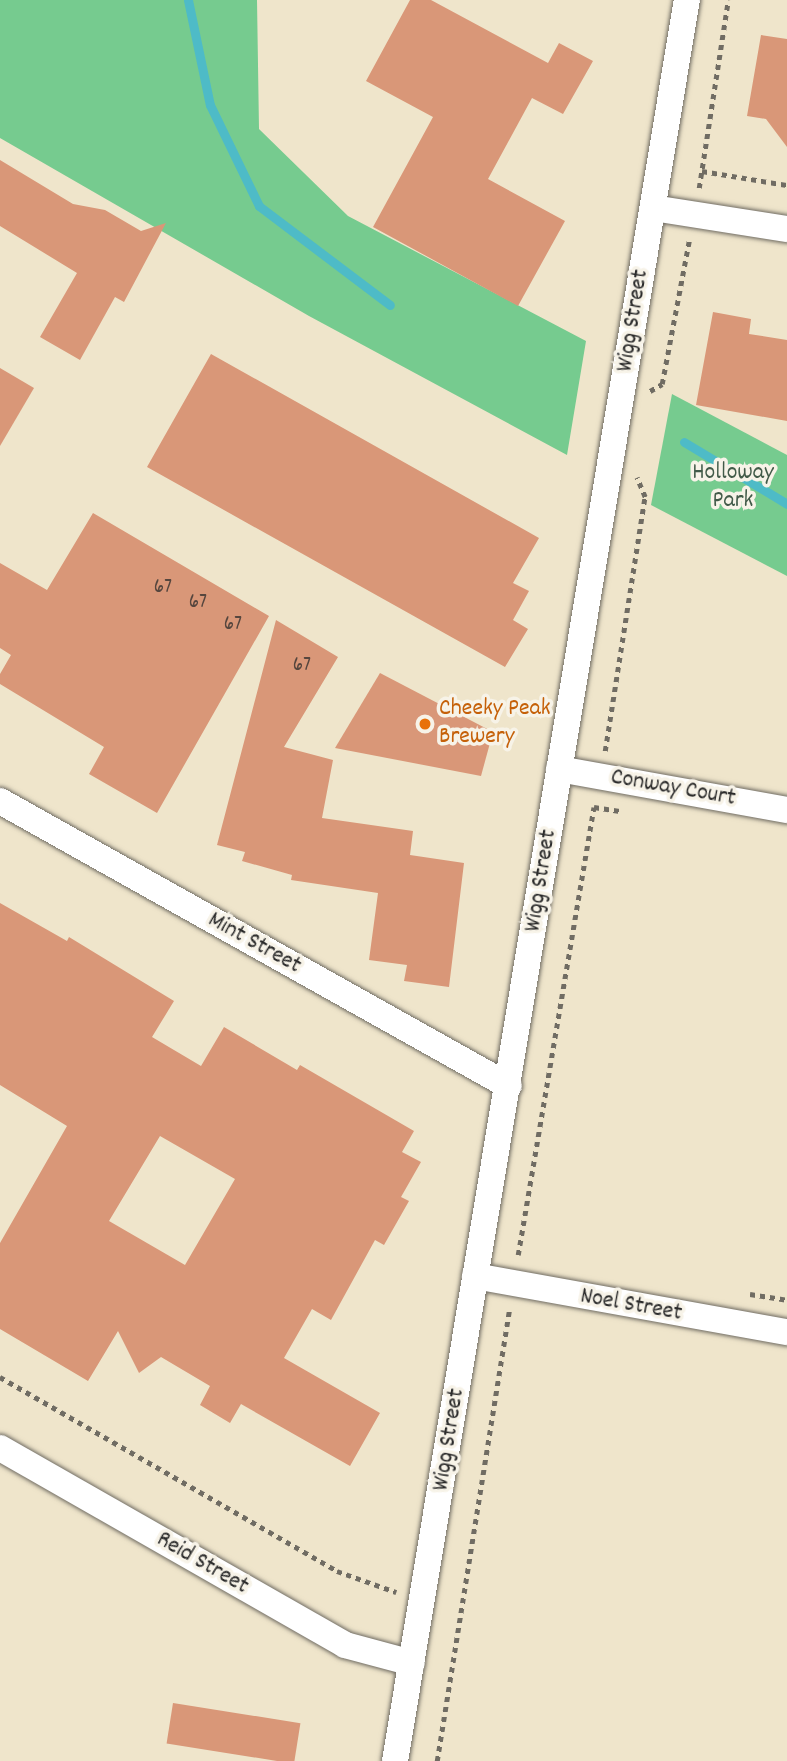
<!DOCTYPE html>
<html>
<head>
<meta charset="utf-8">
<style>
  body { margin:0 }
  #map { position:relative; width:787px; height:1761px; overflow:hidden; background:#efe5cb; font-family:Dekko,sans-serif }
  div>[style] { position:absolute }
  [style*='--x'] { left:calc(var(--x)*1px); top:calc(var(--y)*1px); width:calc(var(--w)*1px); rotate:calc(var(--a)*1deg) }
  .green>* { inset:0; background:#76cb8f }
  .stream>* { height:9px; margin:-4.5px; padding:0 4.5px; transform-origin:4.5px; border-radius:4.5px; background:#4ebbc7 }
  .building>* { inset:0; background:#d99778; transform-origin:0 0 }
  .path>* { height:4.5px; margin-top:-2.25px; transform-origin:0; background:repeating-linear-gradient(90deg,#706c63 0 5px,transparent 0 10px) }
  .roads { filter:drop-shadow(0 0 2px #706c63) drop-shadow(0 0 2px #706c63) }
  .minor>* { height:26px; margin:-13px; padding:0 13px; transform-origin:13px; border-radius:13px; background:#fff }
  .dots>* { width:19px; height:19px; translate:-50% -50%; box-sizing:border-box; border:4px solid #f7f3e8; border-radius:50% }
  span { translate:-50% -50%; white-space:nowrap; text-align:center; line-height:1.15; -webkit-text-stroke:7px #f7f3e8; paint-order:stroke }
  .number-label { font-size:21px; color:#56463e }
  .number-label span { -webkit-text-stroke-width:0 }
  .street-label { font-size:24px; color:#2b2b2b }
  .park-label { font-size:24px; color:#425b49 }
  .food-label { font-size:24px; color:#c56008 }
  .left { translate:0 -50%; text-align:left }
</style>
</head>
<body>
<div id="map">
  <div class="green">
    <i style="clip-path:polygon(0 0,257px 0,259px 129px,348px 216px,586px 341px,567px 455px,309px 316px,0 138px)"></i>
    <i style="clip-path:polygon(672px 394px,787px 455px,787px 576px,651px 505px)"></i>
  </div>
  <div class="stream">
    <i style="--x:188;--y:0;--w:107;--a:78.2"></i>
    <i style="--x:210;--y:105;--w:112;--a:64.1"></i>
    <i style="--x:259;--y:206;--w:164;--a:37.1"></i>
    <i style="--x:684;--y:442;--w:120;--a:31"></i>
  </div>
  <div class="building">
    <i style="clip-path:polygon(410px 0,431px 0,548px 63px,559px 43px,593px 61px,563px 114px,532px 98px,488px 179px,565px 221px,518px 306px,373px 227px,433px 117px,366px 81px)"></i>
    <i style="clip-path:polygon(761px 35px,787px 39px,787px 147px,766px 119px,747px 116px)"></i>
    <i style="clip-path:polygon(0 160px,73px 204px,105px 210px,141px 231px,166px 223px,124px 302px,115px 297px,80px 360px,40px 337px,77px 273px,0 226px)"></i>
    <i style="clip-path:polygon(713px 312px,751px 319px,749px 334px,787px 340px,787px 421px,696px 405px)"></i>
    <i style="clip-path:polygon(211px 354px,539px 538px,513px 583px,529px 591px,513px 620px,528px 629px,505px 667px,147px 467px)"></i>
    <i style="clip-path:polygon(0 368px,34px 388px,0 446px)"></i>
    <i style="clip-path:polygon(93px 513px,269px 616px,157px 813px,89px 774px,104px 747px,0 684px,0 674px,11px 655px,0 648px,0 563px,47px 590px)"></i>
    <i style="clip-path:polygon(276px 620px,338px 657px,284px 747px,333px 760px,322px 818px,413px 831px,410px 855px,464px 863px,449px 987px,404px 981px,407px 965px,369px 960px,378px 893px,291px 880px,292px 875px,242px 861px,245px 852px,217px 845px)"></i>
    <i style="clip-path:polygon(380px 673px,493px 732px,481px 776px,335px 748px)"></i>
    <i style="clip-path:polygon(evenodd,0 903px,67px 941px,69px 937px,174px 1001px,152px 1037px,201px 1066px,224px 1027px,297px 1070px,300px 1065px,414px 1131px,402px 1152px,421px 1162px,401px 1197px,409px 1201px,384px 1245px,375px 1240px,331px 1320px,312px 1309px,284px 1358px,380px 1413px,350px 1466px,241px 1404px,230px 1423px,200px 1405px,210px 1386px,161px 1357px,139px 1373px,118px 1331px,88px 1381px,0 1329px,0 1243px,67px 1126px,0 1085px,0 903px,160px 1136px,235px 1179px,185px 1265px,109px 1221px,160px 1136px)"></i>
    <i style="left:173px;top:1703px;width:129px;height:41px;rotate:9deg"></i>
  </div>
  <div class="path">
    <i style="--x:702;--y:171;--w:86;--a:9.4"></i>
    <i style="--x:699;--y:188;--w:190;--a:-81.2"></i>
    <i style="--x:650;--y:391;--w:14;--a:-30"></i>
    <i style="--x:662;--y:384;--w:146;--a:-79.3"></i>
    <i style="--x:605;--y:751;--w:257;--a:-81.1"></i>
    <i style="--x:645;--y:497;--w:21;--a:-113"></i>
    <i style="--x:518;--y:1255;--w:454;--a:-80.4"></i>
    <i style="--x:594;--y:807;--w:26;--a:9"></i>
    <i style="--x:750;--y:1294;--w:37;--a:9"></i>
    <i style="--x:0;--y:1377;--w:389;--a:29.9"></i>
    <i style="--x:337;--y:1571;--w:63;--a:19.6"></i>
    <i style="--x:437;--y:1761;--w:458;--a:-80.9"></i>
  </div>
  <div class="roads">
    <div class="minor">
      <i style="--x:653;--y:208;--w:136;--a:8.9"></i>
      <i style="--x:559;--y:769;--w:232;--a:10.2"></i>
      <i style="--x:0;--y:801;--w:583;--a:29.25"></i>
      <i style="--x:475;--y:1276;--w:317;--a:10.2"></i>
      <i style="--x:0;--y:1448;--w:397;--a:29.7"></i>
      <i style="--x:345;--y:1645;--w:69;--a:15"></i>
      <i style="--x:395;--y:1761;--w:1785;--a:-80.59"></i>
    </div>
  </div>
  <div class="dots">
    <i style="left:425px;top:724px;background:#e8710a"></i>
  </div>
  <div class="number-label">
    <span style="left:163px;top:588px">67</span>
    <span style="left:198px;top:603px">67</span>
    <span style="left:233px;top:625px">67</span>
    <span style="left:302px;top:666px">67</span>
  </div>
  <div class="street-label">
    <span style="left:634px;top:321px;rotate:-81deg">Wigg Street</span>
    <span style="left:673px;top:789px;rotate:10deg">Conway Court</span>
    <span style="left:542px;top:881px;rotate:-81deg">Wigg Street</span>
    <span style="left:254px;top:944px;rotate:29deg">Mint Street</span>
    <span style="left:631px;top:1306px;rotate:10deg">Noel Street</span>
    <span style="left:450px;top:1440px;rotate:-81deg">Wigg Street</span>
    <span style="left:202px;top:1564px;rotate:30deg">Reid Street</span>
  </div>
  <div class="park-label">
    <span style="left:733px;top:488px">Holloway<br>Park</span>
  </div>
  <div class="food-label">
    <span class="left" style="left:439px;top:724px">Cheeky Peak<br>Brewery</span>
  </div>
</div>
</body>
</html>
